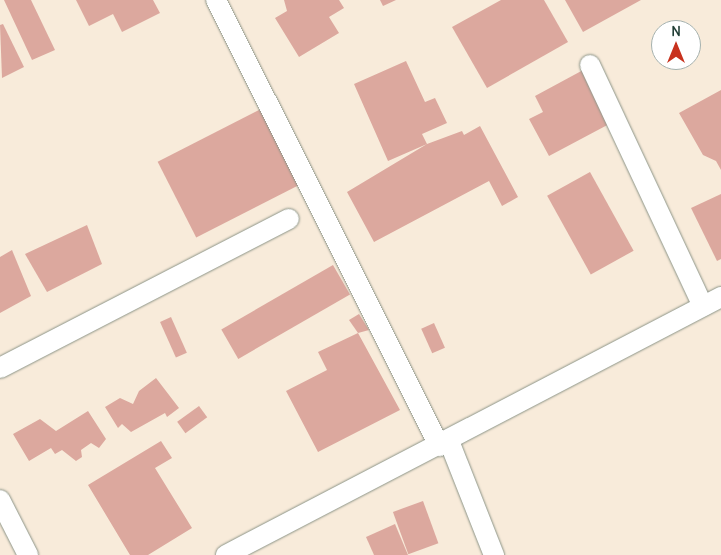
<!DOCTYPE html>
<html>
<head>
<meta charset="utf-8">
<style>
  body { margin:0 }
  #map { position:relative; width:721px; height:555px; overflow:hidden; background:#f8ebda; font-family:Delius,sans-serif }
  div>[style] { position:absolute }
  [style*='--x'] { left:calc(var(--x)*1px); top:calc(var(--y)*1px); width:calc(var(--w)*1px); rotate:calc(var(--a)*1deg) }
  .building>* { inset:0; background:#dca89e; transform-origin:0 0 }
  .roads { filter:drop-shadow(0 0 1px #8c9487) drop-shadow(0 0 1px #8c9487) }
  .minor>* { height:20px; margin:-10px; padding:0 10px; transform-origin:10px; border-radius:10px; background:#fff }
  span { translate:-50% -50%; white-space:nowrap; text-align:center; line-height:1.15; -webkit-text-stroke:4px #fff; paint-order:stroke }
  .north { position:absolute; left:651px; top:20px; width:50px; height:50px; box-sizing:border-box; background:#fff; border:1px solid #a5b1ae; border-radius:50%; rotate:0deg; font-size:14px; font-weight:700; line-height:20px; text-align:center; color:#1f3d34 }
  .north::after { content:''; display:block; margin:auto; width:18px; height:22px; background:#c8321e; clip-path:polygon(50% 0,100% 100%,50% 72%,0 100%) }
</style>
</head>
<body>
<div id="map">
  <div class="building">
    <i style="clip-path:polygon(4px 0,31px 0,55px 50px,32px 60px)"></i>
    <i style="clip-path:polygon(76px 0,153px 0,160px 13px,122px 32px,113px 14px,89px 26px)"></i>
    <i style="clip-path:polygon(284px 0,339px 0,344px 8px,329px 17px,339px 33px,299px 57px,275px 18px,287px 11px)"></i>
    <i style="clip-path:polygon(380px 0,396px 0,383px 6px)"></i>
    <i style="clip-path:polygon(501px 0,544px 0,568px 42px,487px 88px,452px 27px)"></i>
    <i style="clip-path:polygon(565px 0,641px 0,583px 32px)"></i>
    <i style="clip-path:polygon(3px 24px,24px 67px,2px 78px,0 25px)"></i>
    <i style="clip-path:polygon(406px 61px,425px 102px,435px 98px,447px 123px,422px 134px,427px 144px,462px 131px,464px 135px,480px 126px,518px 197px,502px 206px,489px 181px,374px 242px,347px 192px,427px 144px,388px 161px,354px 84px)"></i>
    <i style="clip-path:polygon(585px 69px,613px 122px,549px 156px,529px 119px,543px 112px,535px 96px)"></i>
    <i style="clip-path:polygon(721px 90px,721px 170px,716px 161px,703px 155px,679px 113px)"></i>
    <i style="left:261px;top:109px;width:85px;height:116px;rotate:63deg"></i>
    <i style="left:590px;top:172px;width:90px;height:49px;rotate:61deg"></i>
    <i style="clip-path:polygon(721px 194px,721px 259px,717px 261px,691px 208px)"></i>
    <i style="clip-path:polygon(87px 225px,102px 264px,47px 292px,25px 254px)"></i>
    <i style="clip-path:polygon(12px 250px,31px 296px,0 313px,0 257px)"></i>
    <i style="left:333px;top:265px;width:34px;height:129px;rotate:60deg"></i>
    <i style="clip-path:polygon(359px 314px,369px 330px,358px 333px,349px 320px)"></i>
    <i style="left:171px;top:317px;width:39px;height:12px;rotate:66deg"></i>
    <i style="left:434px;top:323px;width:27px;height:14px;rotate:66deg"></i>
    <i style="clip-path:polygon(358px 333px,400px 410px,318px 452px,286px 391px,327px 370px,318px 352px)"></i>
    <i style="clip-path:polygon(156px 378px,179px 408px,167px 417px,165px 413px,131px 432px,122px 424px,118px 428px,105px 407px,120px 398px,133px 404px,139px 391px)"></i>
    <i style="left:199px;top:406px;width:14px;height:27px;rotate:54deg"></i>
    <i style="clip-path:polygon(88px 411px,106px 439px,99px 448px,91px 443px,81px 450px,82px 457px,76px 461px,62px 450px,55px 454px,51px 448px,29px 461px,13px 434px,40px 419px,56px 431px)"></i>
    <i style="clip-path:polygon(161px 441px,172px 458px,155px 468px,192px 528px,148px 555px,130px 555px,88px 485px)"></i>
    <i style="left:423px;top:501px;width:45px;height:32px;rotate:70deg"></i>
    <i style="clip-path:polygon(395px 524px,408px 555px,374px 555px,366px 537px)"></i>
  </div>
  <div class="roads">
    <div class="minor">
      <i style="--x:216;--y:0;--w:499;--a:63.4"></i>
      <i style="--x:590;--y:65;--w:266;--a:64.9"></i>
      <i style="--x:0;--y:368;--w:325;--a:-27.3"></i>
      <i style="--x:449;--y:441;--w:123;--a:68.5"></i>
      <i style="--x:0;--y:500;--w:62;--a:63"></i>
      <i style="--x:226;--y:555;--w:558;--a:-27.53"></i>
    </div>
  </div>
  <div class="north">N</div>
</div>
</body>
</html>
